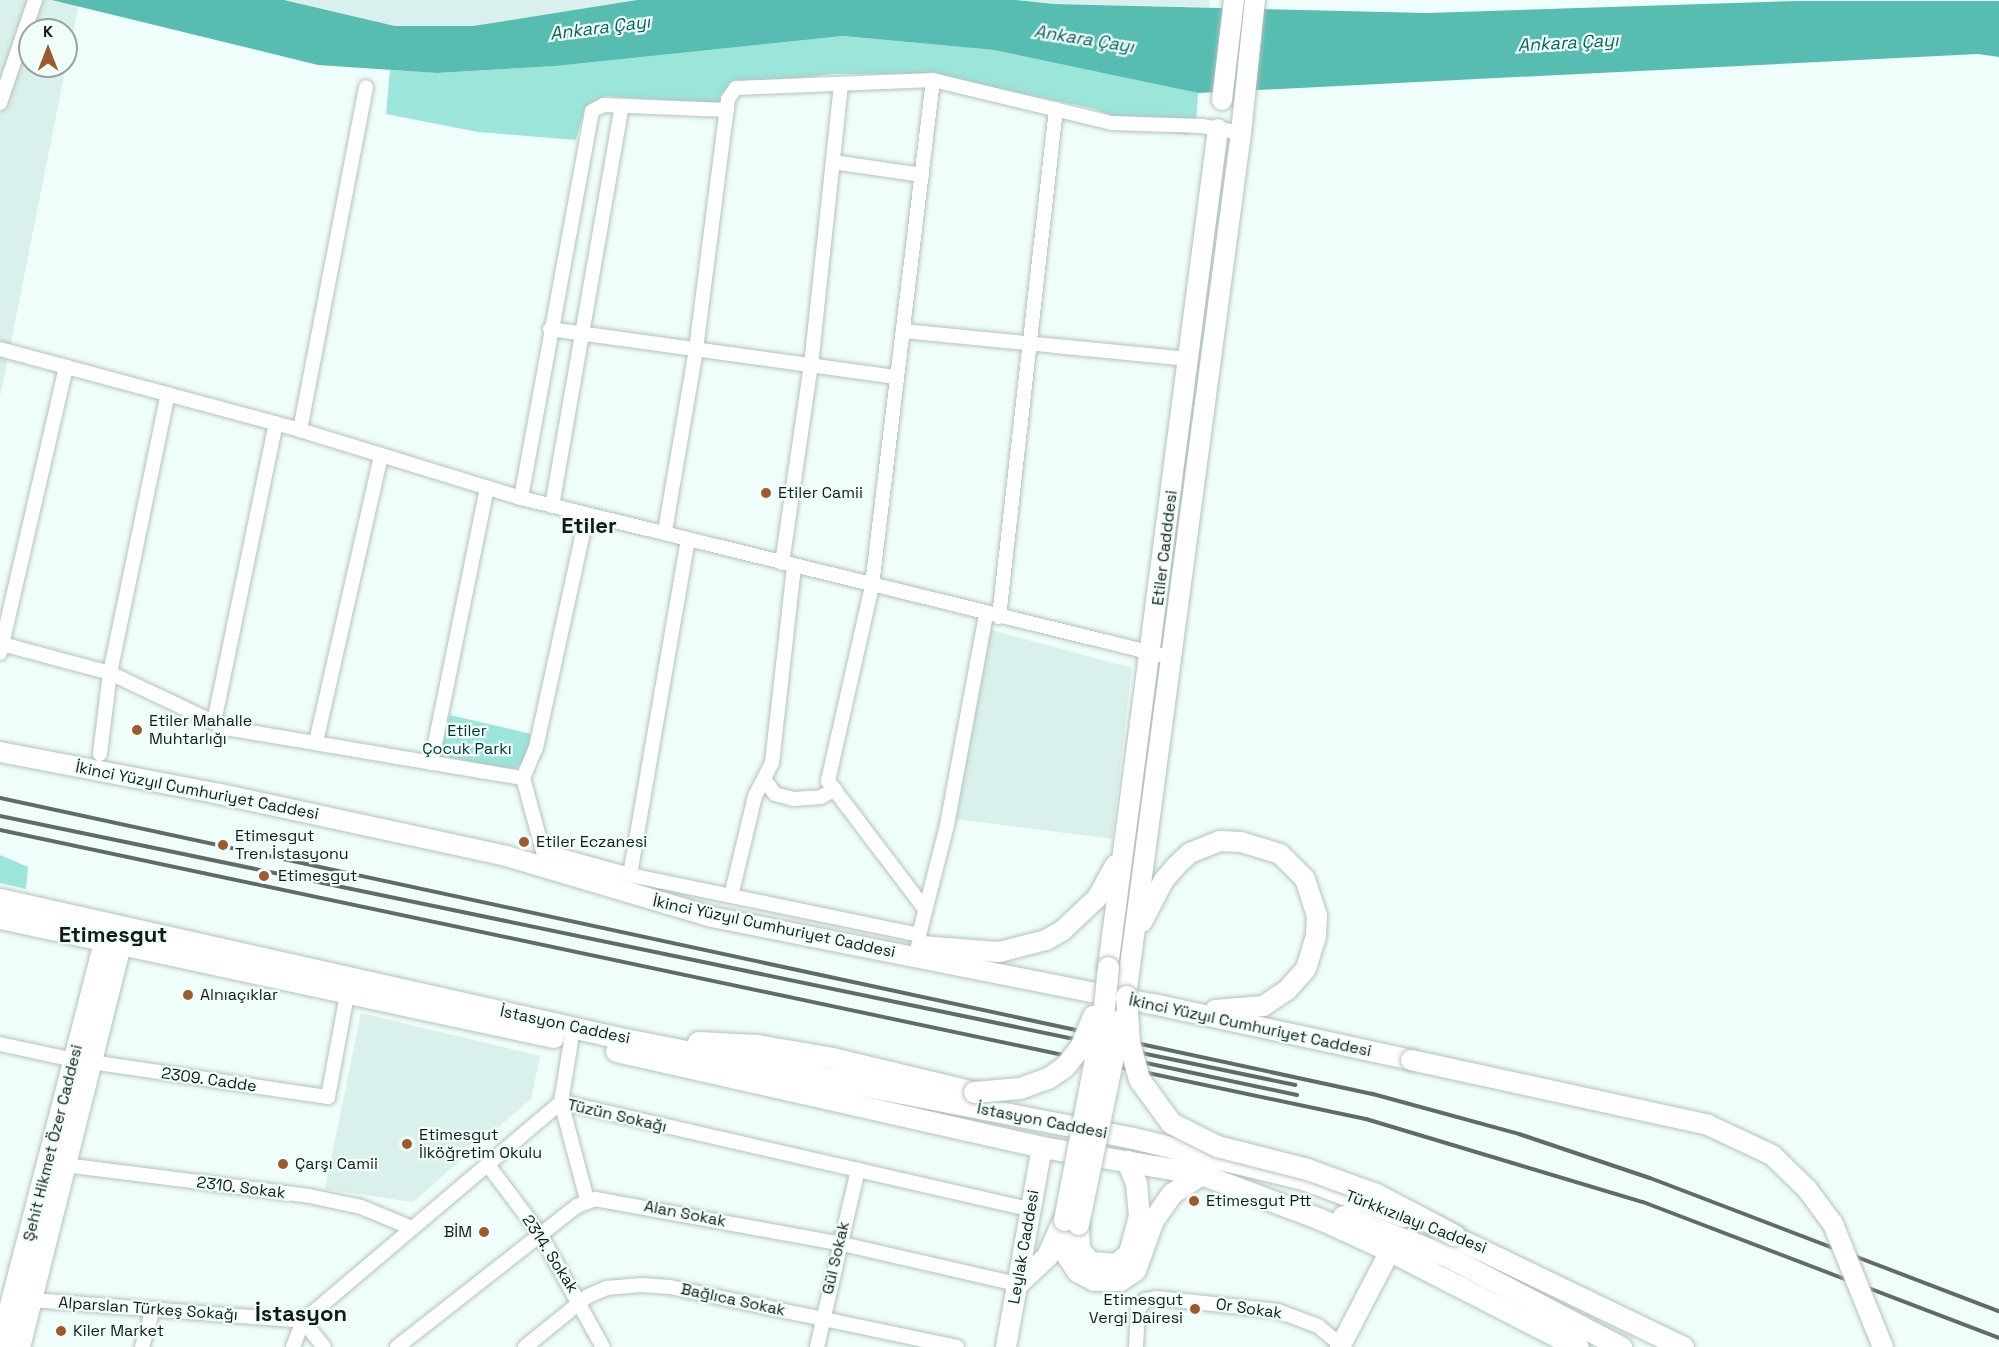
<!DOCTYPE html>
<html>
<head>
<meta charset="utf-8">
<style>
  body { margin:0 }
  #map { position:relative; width:1999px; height:1347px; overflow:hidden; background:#f0fefb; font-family:"Space Grotesk",sans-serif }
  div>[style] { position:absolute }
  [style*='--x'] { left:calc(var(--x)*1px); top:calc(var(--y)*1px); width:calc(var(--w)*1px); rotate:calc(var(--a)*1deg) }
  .built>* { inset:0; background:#daf0ec }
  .green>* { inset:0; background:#9be5db }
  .water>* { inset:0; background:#57bdb1 }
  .roads { filter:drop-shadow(0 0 2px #b4c2bf) drop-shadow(0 0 2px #b4c2bf) }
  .street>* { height:14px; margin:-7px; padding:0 7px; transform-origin:7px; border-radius:7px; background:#fff }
  .secondary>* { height:20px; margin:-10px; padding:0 10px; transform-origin:10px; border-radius:10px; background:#fff }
  .primary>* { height:21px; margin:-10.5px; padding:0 10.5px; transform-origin:10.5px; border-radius:10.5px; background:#fff }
  .rail>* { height:4px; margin:-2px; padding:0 2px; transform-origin:2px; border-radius:2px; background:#626a68 }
  .bridges { filter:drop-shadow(0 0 2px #b4c2bf) drop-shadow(0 0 2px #b4c2bf) }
  .secondary-bridge>* { height:20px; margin:-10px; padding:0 10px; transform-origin:10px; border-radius:10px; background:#fff }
  .primary-bridge>* { height:21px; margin:-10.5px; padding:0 10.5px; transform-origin:10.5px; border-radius:10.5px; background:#fff }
  .dots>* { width:16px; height:16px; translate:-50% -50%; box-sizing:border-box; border:3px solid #f0fefb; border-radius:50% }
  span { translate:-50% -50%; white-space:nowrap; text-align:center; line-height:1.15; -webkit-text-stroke:4.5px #f0fefb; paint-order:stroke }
  .poi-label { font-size:16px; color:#151a19 }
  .left { translate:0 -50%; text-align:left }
  .right { translate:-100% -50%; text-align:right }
  .street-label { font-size:16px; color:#151a19 }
  .park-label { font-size:16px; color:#00332f }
  .water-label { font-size:18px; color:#09625a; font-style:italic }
  .district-label { font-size:22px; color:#151a19; font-weight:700 }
  .north { position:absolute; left:18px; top:18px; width:60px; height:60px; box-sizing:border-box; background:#f0fefb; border:2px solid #98a3a1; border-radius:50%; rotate:0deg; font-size:16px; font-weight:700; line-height:24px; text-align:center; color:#151a19 }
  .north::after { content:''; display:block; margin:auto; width:21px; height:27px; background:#9e5a2d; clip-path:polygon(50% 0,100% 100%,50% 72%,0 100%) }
</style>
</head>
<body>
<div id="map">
  <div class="built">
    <i style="clip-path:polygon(0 0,80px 0,66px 64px,66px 30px,30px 30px,30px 66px,66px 66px,0 397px)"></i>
    <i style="clip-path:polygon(284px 0,637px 0,473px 26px,395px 26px)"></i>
    <i style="clip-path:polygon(1016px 0,1210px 0,1209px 7px,1054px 4px)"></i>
    <i style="clip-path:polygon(991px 630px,1132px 668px,1112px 839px,956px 819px)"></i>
    <i style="clip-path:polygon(361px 1013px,540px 1056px,531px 1099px,413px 1202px,325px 1189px)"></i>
  </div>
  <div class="green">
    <i style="clip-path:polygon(843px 36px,994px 50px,1198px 93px,1196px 121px,1188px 135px,1136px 127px,1095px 109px,929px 74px,834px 74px,740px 85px,719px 105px,605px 96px,585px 108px,576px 140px,478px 132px,386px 114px,390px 70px,438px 73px,556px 66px)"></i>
    <i style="clip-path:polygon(450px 715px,531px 734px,525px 761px,514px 769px,440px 756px)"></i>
    <i style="clip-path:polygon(0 855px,28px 867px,26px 889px,0 883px)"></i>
  </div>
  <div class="water">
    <i style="clip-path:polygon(52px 0,284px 0,395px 26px,473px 26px,637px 0,1016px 0,1054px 4px,1427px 13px,1797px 1px,1999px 1px,1999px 57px,1978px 54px,1198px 93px,994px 50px,843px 36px,556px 66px,437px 73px,318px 65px)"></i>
  </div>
  <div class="roads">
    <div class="street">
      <i style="--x:0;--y:103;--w:109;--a:-71.2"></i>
      <i style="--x:833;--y:162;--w:90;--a:8.3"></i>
      <i style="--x:550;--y:329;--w:350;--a:7.9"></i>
      <i style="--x:903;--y:331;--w:287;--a:5.6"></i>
      <i style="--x:0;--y:349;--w:311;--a:15.1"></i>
      <i style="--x:300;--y:430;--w:231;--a:17.1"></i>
      <i style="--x:521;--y:498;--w:671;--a:13.79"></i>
      <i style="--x:300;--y:430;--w:349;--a:-79.1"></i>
      <i style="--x:521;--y:498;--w:393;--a:-79.6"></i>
      <i style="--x:592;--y:111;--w:13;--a:-27"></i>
      <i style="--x:604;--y:105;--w:123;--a:2.3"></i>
      <i style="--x:552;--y:506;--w:406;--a:-80.1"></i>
      <i style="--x:665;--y:531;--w:185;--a:-80.3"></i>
      <i style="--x:696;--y:349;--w:252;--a:-82.7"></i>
      <i style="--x:728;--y:99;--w:14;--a:-54"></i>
      <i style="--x:736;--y:88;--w:197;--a:-2.3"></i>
      <i style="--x:933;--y:80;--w:184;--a:13.5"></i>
      <i style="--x:1112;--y:123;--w:90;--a:1.9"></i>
      <i style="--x:1202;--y:126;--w:40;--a:10"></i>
      <i style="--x:782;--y:563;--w:200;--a:-81.7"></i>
      <i style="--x:811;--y:365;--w:283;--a:-83.9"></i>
      <i style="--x:999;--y:617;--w:511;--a:-83.6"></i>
      <i style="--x:2;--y:644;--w:112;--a:15"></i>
      <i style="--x:110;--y:673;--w:128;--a:25.4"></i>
      <i style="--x:226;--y:728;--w:301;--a:9.6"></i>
      <i style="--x:523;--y:778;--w:76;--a:74.7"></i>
      <i style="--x:543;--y:851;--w:90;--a:15.4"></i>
      <i style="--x:630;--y:875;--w:295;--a:11.7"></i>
      <i style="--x:919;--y:935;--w:114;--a:-75.7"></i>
      <i style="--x:947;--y:825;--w:215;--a:-79.5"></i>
      <i style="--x:0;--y:653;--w:294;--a:-77"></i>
      <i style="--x:214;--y:722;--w:305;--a:-78.3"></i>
      <i style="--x:316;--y:742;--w:294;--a:-77.2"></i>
      <i style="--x:100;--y:754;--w:82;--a:-83"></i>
      <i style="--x:110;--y:673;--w:285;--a:-78.3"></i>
      <i style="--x:431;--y:763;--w:281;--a:-78.5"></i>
      <i style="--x:523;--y:778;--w:33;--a:-67"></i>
      <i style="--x:536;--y:748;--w:239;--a:-77.7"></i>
      <i style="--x:766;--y:782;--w:15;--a:53"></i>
      <i style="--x:775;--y:794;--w:20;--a:15"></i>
      <i style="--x:794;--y:799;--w:27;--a:-4"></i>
      <i style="--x:821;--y:797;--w:16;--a:-30"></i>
      <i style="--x:630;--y:875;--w:340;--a:-80.2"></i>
      <i style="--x:731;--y:896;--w:103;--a:-76.5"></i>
      <i style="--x:755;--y:796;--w:37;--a:-63"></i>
      <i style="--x:772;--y:763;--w:198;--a:-83.6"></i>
      <i style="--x:925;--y:909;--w:161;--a:-127.2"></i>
      <i style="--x:828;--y:781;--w:201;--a:-77.3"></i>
      <i style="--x:872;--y:585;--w:509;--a:-83.11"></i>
      <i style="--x:571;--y:1041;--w:62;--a:99.3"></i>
      <i style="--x:561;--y:1102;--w:101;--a:75.1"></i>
      <i style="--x:0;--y:1044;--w:76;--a:12.2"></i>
      <i style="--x:91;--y:1062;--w:240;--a:8.4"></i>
      <i style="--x:328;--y:1097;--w:105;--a:-79.5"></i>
      <i style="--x:65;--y:1165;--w:246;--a:7.2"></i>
      <i style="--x:309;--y:1196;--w:53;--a:11.9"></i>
      <i style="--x:361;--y:1207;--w:55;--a:22.4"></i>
      <i style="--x:488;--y:1165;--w:86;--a:53"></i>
      <i style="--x:540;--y:1234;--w:129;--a:60.9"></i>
      <i style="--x:32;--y:1300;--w:272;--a:4.4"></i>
      <i style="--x:303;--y:1321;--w:33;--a:51"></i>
      <i style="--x:142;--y:1347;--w:40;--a:-74"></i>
      <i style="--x:293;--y:1347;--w:28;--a:-69"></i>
      <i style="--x:303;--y:1321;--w:338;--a:-40.3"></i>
      <i style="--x:561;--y:1102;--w:482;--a:12.9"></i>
      <i style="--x:397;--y:1347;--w:229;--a:-38.1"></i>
      <i style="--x:577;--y:1206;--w:19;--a:-21"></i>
      <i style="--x:595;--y:1199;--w:247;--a:10.3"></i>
      <i style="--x:838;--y:1243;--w:184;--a:12.9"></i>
      <i style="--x:525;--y:1347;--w:81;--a:-39"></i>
      <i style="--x:588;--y:1296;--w:21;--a:-23"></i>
      <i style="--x:607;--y:1288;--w:35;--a:-5"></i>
      <i style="--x:642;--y:1285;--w:28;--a:4"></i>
      <i style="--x:670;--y:1287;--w:293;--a:11.8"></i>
      <i style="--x:817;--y:1347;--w:182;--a:-77"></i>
      <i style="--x:1136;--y:1347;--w:37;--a:-87"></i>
      <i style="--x:1138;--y:1310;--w:12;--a:-55"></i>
      <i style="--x:1145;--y:1300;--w:12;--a:-9"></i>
      <i style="--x:1157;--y:1298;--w:122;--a:6.1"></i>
      <i style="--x:1278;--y:1311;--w:43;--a:20.6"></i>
      <i style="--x:1318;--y:1326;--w:33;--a:40"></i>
    </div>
    <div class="secondary">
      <i style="--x:1222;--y:100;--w:101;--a:-83.2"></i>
      <i style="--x:0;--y:752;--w:224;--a:10.8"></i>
      <i style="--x:220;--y:794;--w:293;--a:12.2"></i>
      <i style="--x:506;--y:856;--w:215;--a:16.5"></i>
      <i style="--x:712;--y:917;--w:449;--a:11.2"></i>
      <i style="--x:1153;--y:1004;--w:264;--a:12.2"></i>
      <i style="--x:1142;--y:922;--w:47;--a:-62.4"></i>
      <i style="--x:1164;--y:880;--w:18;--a:-49"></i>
      <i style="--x:1176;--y:866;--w:19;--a:-43"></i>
      <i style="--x:1190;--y:853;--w:32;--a:-22"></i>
      <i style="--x:1220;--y:841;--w:21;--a:3"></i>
      <i style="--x:1241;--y:842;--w:41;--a:17.1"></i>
      <i style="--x:1280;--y:854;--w:35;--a:45"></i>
      <i style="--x:1305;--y:879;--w:39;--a:72"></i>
      <i style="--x:1317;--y:916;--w:20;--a:93"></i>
      <i style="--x:1316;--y:936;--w:34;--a:107"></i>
      <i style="--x:1306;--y:969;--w:28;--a:132"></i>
      <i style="--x:1287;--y:990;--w:29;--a:146"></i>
      <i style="--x:1263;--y:1006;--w:48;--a:175.2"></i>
      <i style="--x:921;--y:946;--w:78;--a:4.4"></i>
      <i style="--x:999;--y:952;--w:49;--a:-14.3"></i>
      <i style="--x:1046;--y:940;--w:20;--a:-30"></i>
      <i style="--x:1063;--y:930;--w:47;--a:-43.3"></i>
      <i style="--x:1097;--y:898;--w:38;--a:-61"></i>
      <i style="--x:1108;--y:967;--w:845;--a:-82.52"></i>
      <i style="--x:1126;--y:996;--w:871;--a:-82.41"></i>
      <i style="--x:1241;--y:133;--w:134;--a:-84"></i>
      <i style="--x:1006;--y:1347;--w:203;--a:-79.8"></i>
      <i style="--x:1340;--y:1347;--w:108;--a:-62.5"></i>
    </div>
    <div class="primary">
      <i style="--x:0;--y:899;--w:640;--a:12.63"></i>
      <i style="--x:625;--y:1039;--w:518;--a:11.03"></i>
      <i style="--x:1133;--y:1138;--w:175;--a:13.6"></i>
      <i style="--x:1303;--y:1179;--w:107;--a:20.3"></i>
      <i style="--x:0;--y:918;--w:566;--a:12.14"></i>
      <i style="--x:698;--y:1042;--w:59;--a:2.9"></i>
      <i style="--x:757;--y:1045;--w:76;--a:9.8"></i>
      <i style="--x:832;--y:1058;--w:146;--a:13.5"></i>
      <i style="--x:616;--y:1051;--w:437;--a:12.7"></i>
      <i style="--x:1042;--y:1147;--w:161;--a:9.6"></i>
      <i style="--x:1201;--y:1174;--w:127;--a:20.7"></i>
      <i style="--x:1320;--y:1219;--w:77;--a:24.6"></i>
      <i style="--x:1390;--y:1251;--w:211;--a:27.1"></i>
      <i style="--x:1343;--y:1216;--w:109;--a:20.9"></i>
      <i style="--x:1445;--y:1255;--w:199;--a:27.6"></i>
      <i style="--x:1064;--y:1220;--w:33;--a:88"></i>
      <i style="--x:1065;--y:1253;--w:22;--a:56"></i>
      <i style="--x:1077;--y:1271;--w:19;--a:28"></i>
      <i style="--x:1094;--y:1280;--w:26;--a:0"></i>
      <i style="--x:1120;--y:1280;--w:18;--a:-34"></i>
      <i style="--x:1135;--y:1270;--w:53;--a:-70.2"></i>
      <i style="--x:1153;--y:1220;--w:33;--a:-55"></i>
      <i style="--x:1172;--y:1193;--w:35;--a:-33"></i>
      <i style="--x:1201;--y:1174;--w:5;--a:11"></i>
      <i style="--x:1078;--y:1224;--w:25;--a:88"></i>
      <i style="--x:1079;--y:1249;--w:17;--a:50"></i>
      <i style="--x:1090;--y:1262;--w:26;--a:4"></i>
      <i style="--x:1116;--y:1264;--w:17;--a:-40"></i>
      <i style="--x:1129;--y:1253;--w:38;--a:-75"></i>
      <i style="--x:1139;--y:1216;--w:33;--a:-95"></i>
      <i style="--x:1136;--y:1183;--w:24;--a:-112"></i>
      <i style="--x:1438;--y:1229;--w:272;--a:25.7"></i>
      <i style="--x:1017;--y:1284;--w:41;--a:-43"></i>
      <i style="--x:1047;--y:1256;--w:36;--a:-66"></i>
      <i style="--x:0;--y:1344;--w:428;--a:-75.5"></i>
      <i style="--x:19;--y:1347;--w:427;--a:-75.9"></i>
    </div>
  </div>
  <div class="rail">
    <i style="--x:0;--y:798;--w:1405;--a:12.17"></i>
    <i style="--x:1373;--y:1094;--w:151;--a:15.3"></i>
    <i style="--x:1519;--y:1134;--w:138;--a:18.6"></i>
    <i style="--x:1650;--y:1178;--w:373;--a:20.9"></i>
    <i style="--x:0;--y:816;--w:1323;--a:11.73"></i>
    <i style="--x:0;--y:830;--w:1396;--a:11.95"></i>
    <i style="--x:1366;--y:1119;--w:289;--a:16.7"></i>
    <i style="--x:1643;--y:1202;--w:381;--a:20.9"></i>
    <i style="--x:1118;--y:1057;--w:183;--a:12"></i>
  </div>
  <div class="bridges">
    <div class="secondary-bridge">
      <i style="--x:1411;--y:1060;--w:304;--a:12.3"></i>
      <i style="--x:1708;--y:1125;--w:71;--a:25.1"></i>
      <i style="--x:1772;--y:1155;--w:49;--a:44.2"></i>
      <i style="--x:1807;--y:1189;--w:44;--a:53.4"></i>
      <i style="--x:1833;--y:1224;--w:133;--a:67.9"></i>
    </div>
    <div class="primary-bridge">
      <i style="--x:1126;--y:996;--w:46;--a:86.3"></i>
      <i style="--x:1129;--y:1042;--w:38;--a:75"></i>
      <i style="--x:1139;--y:1079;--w:54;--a:54"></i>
      <i style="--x:1171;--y:1123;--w:51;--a:26.6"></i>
      <i style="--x:1217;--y:1146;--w:93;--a:14.3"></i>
      <i style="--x:1307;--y:1169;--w:73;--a:19.9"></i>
      <i style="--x:1376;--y:1194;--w:88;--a:27.7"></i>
      <i style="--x:974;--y:1092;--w:46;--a:-5"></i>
      <i style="--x:1020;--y:1088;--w:30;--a:-20"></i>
      <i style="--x:1048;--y:1078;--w:19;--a:-35"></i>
      <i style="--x:1064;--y:1067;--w:26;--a:-51"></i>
      <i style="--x:1080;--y:1047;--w:34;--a:-67"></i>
      <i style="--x:1064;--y:1220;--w:207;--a:-79.1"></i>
      <i style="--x:1103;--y:1017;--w:50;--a:-84.3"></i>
      <i style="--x:1078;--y:1224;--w:209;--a:-78.2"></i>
    </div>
  </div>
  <div class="dots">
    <i style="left:766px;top:493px;background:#9e5a2d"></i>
    <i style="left:137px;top:730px;background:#9e5a2d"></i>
    <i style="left:524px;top:842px;background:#9e5a2d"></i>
    <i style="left:223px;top:845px;background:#9e5a2d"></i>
    <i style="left:264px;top:876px;background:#9e5a2d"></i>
    <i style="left:188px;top:995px;background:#9e5a2d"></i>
    <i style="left:407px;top:1144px;background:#9e5a2d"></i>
    <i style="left:283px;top:1164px;background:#9e5a2d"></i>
    <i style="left:1194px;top:1201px;background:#9e5a2d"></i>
    <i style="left:484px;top:1232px;background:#9e5a2d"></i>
    <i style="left:1195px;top:1309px;background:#9e5a2d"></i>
    <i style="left:61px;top:1331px;background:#9e5a2d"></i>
  </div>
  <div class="poi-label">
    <span class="left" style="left:778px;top:493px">Etiler Camii</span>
    <span class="left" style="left:149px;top:730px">Etiler Mahalle<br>Muhtarlığı</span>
    <span class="left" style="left:235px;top:845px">Etimesgut<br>Tren İstasyonu</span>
    <span class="left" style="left:536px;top:842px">Etiler Eczanesi</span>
    <span class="left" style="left:278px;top:876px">Etimesgut</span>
    <span class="left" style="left:200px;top:995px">Alnıaçıklar</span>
    <span class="left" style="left:419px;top:1144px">Etimesgut<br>İlköğretim Okulu</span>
    <span class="left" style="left:295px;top:1164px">Çarşı Camii</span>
    <span class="left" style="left:1206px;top:1201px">Etimesgut Ptt</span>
    <span class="right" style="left:472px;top:1232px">BİM</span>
    <span class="right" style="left:1183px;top:1309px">Etimesgut<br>Vergi Dairesi</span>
    <span class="left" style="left:73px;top:1331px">Kiler Market</span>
  </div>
  <div class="street-label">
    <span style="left:1165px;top:548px;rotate:-83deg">Etiler Cadddesi</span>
    <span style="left:197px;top:791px;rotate:11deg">İkinci Yüzyıl Cumhuriyet Caddesi</span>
    <span style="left:774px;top:927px;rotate:12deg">İkinci Yüzyıl Cumhuriyet Caddesi</span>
    <span style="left:565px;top:1025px;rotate:12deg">İstasyon Caddesi</span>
    <span style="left:1250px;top:1026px;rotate:12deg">İkinci Yüzyıl Cumhuriyet Caddesi</span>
    <span style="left:209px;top:1080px;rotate:8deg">2309. Cadde</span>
    <span style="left:617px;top:1116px;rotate:13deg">Tüzün Sokağı</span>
    <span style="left:1042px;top:1121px;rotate:11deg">İstasyon Caddesi</span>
    <span style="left:53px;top:1143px;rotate:-76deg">Şehit Hikmet Özer Caddesi</span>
    <span style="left:241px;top:1188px;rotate:7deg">2310. Sokak</span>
    <span style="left:685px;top:1214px;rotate:11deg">Alan Sokak</span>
    <span style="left:1416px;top:1222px;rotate:21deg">Türkkızılayı Caddesi</span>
    <span style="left:1024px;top:1247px;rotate:-80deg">Leylak Caddesi</span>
    <span style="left:550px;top:1254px;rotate:57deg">2314. Sokak</span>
    <span style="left:836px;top:1258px;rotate:-77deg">Gül Sokak</span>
    <span style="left:733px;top:1300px;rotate:12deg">Bağlıca Sokak</span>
    <span style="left:148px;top:1309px;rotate:4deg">Alparslan Türkeş Sokağı</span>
    <span style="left:1249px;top:1309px;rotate:8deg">Or Sokak</span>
  </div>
  <div class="park-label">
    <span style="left:467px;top:740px">Etiler<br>Çocuk Parkı</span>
  </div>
  <div class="water-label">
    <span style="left:600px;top:28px;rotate:-7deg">Ankara Çayı</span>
    <span style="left:1084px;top:39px;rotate:9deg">Ankara Çayı</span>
    <span style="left:1568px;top:43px;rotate:-3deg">Ankara Çayı</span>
  </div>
  <div class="district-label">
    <span style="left:589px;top:526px">Etiler</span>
    <span style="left:113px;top:935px">Etimesgut</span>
    <span style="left:301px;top:1314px">İstasyon</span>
  </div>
  <div class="north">K</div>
</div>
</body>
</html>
